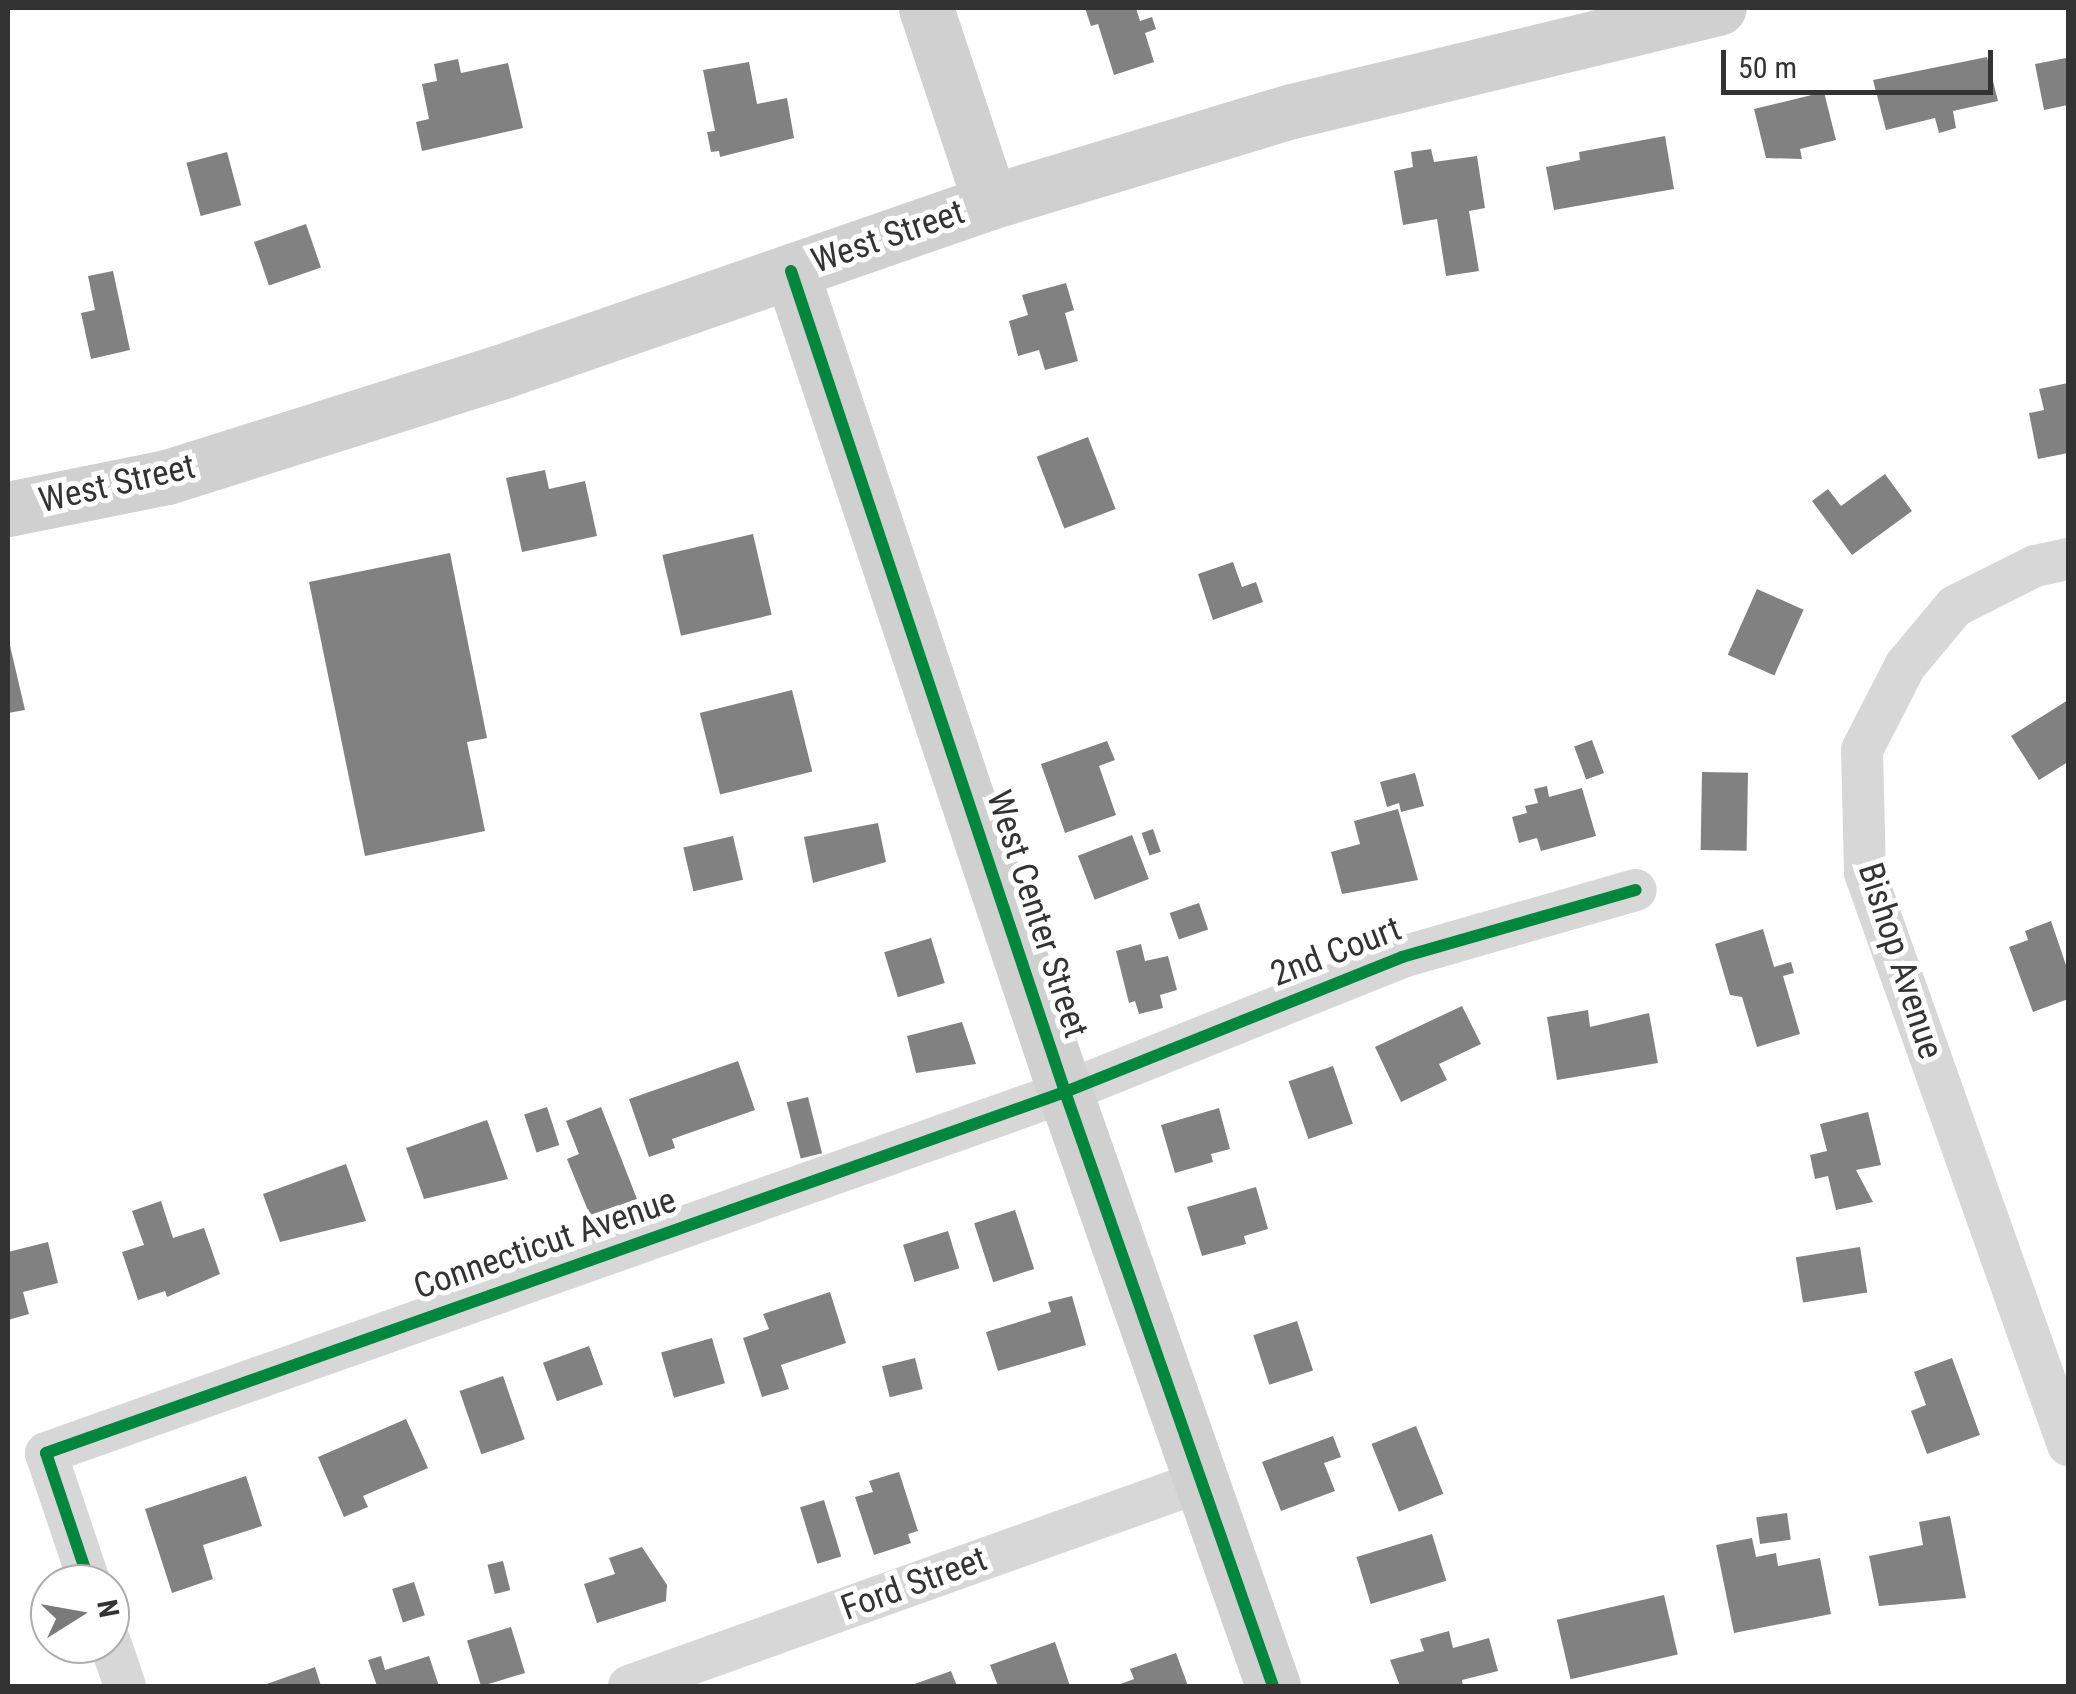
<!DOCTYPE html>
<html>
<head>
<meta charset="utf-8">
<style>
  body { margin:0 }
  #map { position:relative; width:2076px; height:1694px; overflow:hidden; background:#fff; font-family:"Roboto Condensed",sans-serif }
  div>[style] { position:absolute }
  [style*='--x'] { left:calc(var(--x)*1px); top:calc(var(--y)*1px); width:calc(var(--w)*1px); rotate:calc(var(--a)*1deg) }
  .building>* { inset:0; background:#818181; transform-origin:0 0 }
  .street>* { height:42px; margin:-21px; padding:0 21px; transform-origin:21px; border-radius:21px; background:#d7d7d7 }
  .secondary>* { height:55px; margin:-27.5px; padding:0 27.5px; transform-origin:27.5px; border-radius:27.5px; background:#d0d0d0 }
  .cycleway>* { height:12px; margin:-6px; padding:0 6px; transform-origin:6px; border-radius:6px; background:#00873e }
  span { translate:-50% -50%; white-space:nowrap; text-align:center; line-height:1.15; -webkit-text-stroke:10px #fff; paint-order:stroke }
  .street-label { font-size:35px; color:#333 }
  .frame { position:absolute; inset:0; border:10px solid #333; pointer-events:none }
  .north { position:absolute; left:30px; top:1564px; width:100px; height:100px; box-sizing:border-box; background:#fff; border:2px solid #adadad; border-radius:50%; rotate:79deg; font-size:28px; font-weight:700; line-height:40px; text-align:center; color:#333 }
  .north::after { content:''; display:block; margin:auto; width:35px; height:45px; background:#7a7a7a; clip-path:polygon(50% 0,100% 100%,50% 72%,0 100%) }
  .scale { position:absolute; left:1721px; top:50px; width:272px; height:45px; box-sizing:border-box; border:5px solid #333; border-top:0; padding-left:12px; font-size:30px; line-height:35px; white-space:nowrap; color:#333; -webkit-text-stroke:8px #fff; paint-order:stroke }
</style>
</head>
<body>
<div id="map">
  <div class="building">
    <i style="clip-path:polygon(1085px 8px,1136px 8px,1140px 21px,1152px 17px,1156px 29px,1145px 33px,1154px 62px,1114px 75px,1098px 24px,1091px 26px)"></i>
    <i style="clip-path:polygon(2068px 42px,2068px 105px,2044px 110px,2035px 64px,2066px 58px)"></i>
    <i style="clip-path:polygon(1987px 57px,1998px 101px,1953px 111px,1956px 128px,1939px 133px,1935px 118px,1886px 130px,1873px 80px)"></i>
    <i style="clip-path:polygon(458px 59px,461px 73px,508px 63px,523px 128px,422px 151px,416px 122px,429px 119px,422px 84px,437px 81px,434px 64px)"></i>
    <i style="clip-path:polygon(749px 62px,757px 104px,787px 98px,794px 138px,720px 157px,719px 151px,711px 152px,707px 132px,715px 131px,703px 70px)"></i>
    <i style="clip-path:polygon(1824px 92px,1836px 140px,1800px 149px,1802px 159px,1766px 158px,1754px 109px)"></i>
    <i style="clip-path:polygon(1665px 136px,1674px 189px,1554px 210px,1546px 167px,1580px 160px,1579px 152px)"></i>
    <i style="clip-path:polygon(1431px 149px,1434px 162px,1477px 156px,1485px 208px,1469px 211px,1479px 271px,1446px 276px,1437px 219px,1403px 225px,1394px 171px,1413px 167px,1411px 152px)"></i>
    <i style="left:227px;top:152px;width:55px;height:42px;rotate:75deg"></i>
    <i style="left:306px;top:224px;width:46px;height:55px;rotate:71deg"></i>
    <i style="clip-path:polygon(113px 271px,130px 350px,91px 359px,81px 313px,95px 310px,88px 276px)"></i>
    <i style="clip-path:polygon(1066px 283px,1074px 310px,1065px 313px,1078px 361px,1045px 370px,1039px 350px,1018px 356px,1009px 321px,1028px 315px,1022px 295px)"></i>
    <i style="clip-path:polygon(2068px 383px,2068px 453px,2038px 459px,2029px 413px,2044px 410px,2039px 389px)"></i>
    <i style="left:1088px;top:437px;width:77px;height:55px;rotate:69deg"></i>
    <i style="clip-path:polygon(545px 470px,549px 489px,585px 481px,597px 536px,522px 552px,506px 478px)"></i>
    <i style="clip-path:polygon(1885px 474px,1912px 511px,1852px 555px,1812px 501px,1828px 489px,1841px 506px)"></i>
    <i style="left:753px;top:534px;width:83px;height:93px;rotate:77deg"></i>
    <i style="clip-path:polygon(450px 553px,487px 738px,467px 742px,485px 831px,365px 856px,309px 582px)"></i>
    <i style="clip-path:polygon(1233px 562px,1242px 587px,1256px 582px,1263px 602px,1213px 620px,1198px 574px)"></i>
    <i style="left:1757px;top:589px;width:51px;height:72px;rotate:24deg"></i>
    <i style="clip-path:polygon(8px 637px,25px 710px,8px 713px)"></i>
    <i style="left:792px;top:690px;width:84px;height:95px;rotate:76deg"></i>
    <i style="clip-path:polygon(2068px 700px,2068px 762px,2039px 780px,2011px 736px)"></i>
    <i style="left:1592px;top:740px;width:35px;height:19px;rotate:70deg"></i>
    <i style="clip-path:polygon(1107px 741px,1115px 760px,1099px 766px,1116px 815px,1065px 833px,1041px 764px)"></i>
    <i style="left:1702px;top:772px;width:46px;height:78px;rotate:1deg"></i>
    <i style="clip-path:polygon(1415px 773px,1424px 806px,1401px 812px,1399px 803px,1387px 807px,1380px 782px)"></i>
    <i style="clip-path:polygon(1547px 786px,1549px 797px,1582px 788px,1596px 836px,1541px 851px,1537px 838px,1519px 843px,1512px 817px,1527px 813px,1525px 806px,1538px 803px,1534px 789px)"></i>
    <i style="clip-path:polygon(1398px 809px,1418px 880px,1342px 894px,1331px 852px,1360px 844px,1354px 821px)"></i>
    <i style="clip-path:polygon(878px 823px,886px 862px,813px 883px,804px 837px)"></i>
    <i style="left:1153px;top:829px;width:24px;height:12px;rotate:71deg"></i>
    <i style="left:1132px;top:835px;width:47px;height:58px;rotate:69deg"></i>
    <i style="left:733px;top:836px;width:45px;height:51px;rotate:77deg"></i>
    <i style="left:1199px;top:903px;width:28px;height:31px;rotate:71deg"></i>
    <i style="clip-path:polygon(2051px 921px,2068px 971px,2068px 999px,2033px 1012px,2009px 947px,2028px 940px,2025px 931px)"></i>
    <i style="clip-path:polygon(1763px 929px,1774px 967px,1791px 962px,1794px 973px,1783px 976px,1800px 1034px,1757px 1047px,1742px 997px,1730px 995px,1715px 944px)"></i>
    <i style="left:931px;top:938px;width:47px;height:49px;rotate:73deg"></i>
    <i style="clip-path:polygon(1141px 944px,1145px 961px,1168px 956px,1177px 990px,1160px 995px,1163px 1008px,1139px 1014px,1135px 1001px,1129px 1003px,1116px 951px)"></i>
    <i style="clip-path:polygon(1462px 1006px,1481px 1044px,1439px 1064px,1447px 1080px,1401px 1102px,1375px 1047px)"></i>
    <i style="clip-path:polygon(1588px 1010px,1590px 1027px,1649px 1013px,1658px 1063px,1557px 1080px,1547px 1017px)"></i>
    <i style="clip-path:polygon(962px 1022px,976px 1064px,916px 1073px,907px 1036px)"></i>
    <i style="clip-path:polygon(738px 1061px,755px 1110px,672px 1139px,675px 1148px,649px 1157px,629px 1099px)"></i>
    <i style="left:1333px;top:1066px;width:61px;height:47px;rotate:71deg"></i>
    <i style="left:808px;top:1097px;width:58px;height:22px;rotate:76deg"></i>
    <i style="left:547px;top:1107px;width:40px;height:24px;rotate:72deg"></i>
    <i style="clip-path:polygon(601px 1107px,637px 1199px,591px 1218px,567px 1159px,579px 1154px,566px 1121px)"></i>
    <i style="clip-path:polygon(1219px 1108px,1230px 1149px,1211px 1154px,1213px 1162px,1175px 1173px,1161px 1125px)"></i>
    <i style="clip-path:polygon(1868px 1112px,1881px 1165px,1856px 1170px,1873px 1202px,1836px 1210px,1828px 1176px,1815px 1179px,1810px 1155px,1827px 1151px,1820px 1124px)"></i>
    <i style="clip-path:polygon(487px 1120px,508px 1179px,424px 1199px,406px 1148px)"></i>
    <i style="clip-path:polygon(346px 1164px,366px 1221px,280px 1242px,263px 1194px)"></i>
    <i style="clip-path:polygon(1256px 1187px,1268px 1229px,1244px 1236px,1246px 1244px,1202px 1256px,1187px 1207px)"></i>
    <i style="clip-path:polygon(161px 1201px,173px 1238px,204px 1228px,220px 1274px,167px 1297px,165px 1291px,138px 1300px,122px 1252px,144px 1245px,132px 1211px)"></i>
    <i style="left:1015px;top:1210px;width:62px;height:43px;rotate:72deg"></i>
    <i style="left:948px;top:1231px;width:39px;height:47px;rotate:73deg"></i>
    <i style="clip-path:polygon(48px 1242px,58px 1283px,23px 1292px,29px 1314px,8px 1320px,8px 1252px)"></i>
    <i style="left:1860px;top:1247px;width:46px;height:65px;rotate:81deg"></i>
    <i style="clip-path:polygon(830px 1292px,846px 1343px,781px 1365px,789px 1389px,762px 1397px,743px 1338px,769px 1329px,763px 1314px)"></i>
    <i style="clip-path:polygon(1072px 1296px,1086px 1345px,998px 1371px,986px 1332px,1051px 1312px,1048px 1302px)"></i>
    <i style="left:1297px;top:1321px;width:52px;height:46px;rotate:72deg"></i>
    <i style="left:712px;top:1338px;width:47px;height:53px;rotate:74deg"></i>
    <i style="left:589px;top:1346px;width:41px;height:49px;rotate:70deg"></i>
    <i style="left:915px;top:1358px;width:32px;height:34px;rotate:76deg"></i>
    <i style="clip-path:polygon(1952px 1358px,1980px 1435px,1927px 1454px,1911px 1411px,1926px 1405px,1914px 1372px)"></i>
    <i style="left:503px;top:1376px;width:67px;height:46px;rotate:71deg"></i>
    <i style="clip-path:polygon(406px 1419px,428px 1468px,363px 1496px,368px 1507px,344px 1517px,318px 1457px)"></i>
    <i style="left:1416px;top:1426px;width:73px;height:48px;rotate:68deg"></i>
    <i style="clip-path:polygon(1333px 1436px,1341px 1457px,1324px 1463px,1335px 1491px,1281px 1511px,1262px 1462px)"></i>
    <i style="clip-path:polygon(899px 1472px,918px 1531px,908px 1534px,911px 1543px,874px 1555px,855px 1497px,873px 1492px,869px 1481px)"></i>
    <i style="clip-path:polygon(246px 1476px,262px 1526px,203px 1545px,213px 1579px,172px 1593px,145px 1509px)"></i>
    <i style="left:824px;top:1500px;width:59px;height:25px;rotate:73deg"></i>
    <i style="left:1787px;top:1513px;width:27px;height:31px;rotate:82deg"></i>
    <i style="clip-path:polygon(1950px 1516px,1966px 1598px,1879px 1606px,1869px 1556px,1923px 1545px,1919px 1522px)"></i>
    <i style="left:1432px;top:1534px;width:49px;height:79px;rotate:73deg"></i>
    <i style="clip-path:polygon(1752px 1538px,1756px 1557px,1776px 1553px,1778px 1566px,1820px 1558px,1831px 1614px,1734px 1633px,1716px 1545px)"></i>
    <i style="clip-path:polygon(642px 1547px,667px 1585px,666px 1601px,597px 1623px,584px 1584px,615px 1574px,609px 1558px)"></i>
    <i style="left:503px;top:1561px;width:30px;height:16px;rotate:76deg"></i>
    <i style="left:414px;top:1582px;width:35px;height:23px;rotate:72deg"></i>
    <i style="left:1664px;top:1595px;width:61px;height:110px;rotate:77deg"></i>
    <i style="left:511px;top:1627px;width:48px;height:46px;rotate:73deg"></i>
    <i style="clip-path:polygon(1449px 1631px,1453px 1648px,1489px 1638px,1498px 1671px,1462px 1680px,1463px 1686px,1400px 1686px,1390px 1660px,1424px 1651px,1420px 1639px)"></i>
    <i style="clip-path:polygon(1055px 1642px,1070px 1686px,998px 1686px,990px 1665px)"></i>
    <i style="clip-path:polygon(1176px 1653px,1188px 1686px,1115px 1686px,1134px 1679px,1130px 1669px)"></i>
    <i style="clip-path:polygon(381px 1656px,385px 1670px,429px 1656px,439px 1686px,377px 1686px,368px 1660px)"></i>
    <i style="clip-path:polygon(315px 1667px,321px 1686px,261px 1686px)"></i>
    <i style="clip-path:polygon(951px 1671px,957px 1686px,909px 1686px)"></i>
  </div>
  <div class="street">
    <i style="--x:2068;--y:559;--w:34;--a:168"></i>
    <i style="--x:2035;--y:566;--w:89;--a:153.4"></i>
    <i style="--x:1955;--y:606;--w:78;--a:129.8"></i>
    <i style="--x:1905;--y:666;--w:94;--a:117.1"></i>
    <i style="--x:1862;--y:750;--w:123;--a:88.6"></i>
    <i style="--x:1865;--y:873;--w:607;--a:70.46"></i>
    <i style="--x:90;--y:1584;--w:138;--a:-108.6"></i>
    <i style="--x:46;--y:1453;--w:1081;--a:-19.51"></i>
    <i style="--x:1065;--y:1092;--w:363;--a:-21.8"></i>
    <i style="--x:1402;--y:957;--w:243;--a:-16"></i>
    <i style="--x:110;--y:1642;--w:46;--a:71.2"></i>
    <i style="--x:629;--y:1686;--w:605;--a:-19.69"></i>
  </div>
  <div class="secondary">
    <i style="--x:926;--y:8;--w:204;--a:71.7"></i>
    <i style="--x:791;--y:271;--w:866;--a:71.54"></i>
    <i style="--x:1065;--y:1092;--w:629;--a:70.7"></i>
    <i style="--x:8;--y:509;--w:162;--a:-11.4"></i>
    <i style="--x:167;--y:477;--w:349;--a:-17.5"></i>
    <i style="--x:500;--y:372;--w:519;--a:-19.13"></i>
    <i style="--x:990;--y:202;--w:315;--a:-16.8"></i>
    <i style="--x:1292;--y:111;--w:439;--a:-13.6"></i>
  </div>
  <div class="cycleway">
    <i style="--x:791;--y:271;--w:866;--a:71.54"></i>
    <i style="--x:1065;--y:1092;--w:629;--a:70.7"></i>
    <i style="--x:90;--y:1584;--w:138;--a:-108.6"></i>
    <i style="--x:46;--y:1453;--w:1081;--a:-19.51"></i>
    <i style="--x:1065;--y:1092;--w:363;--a:-21.8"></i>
    <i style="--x:1402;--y:957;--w:243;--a:-16"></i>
  </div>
  <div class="street-label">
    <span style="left:888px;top:237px;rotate:-19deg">West Street</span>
    <span style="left:117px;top:484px;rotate:-13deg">West Street</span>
    <span style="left:1037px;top:914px;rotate:72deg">West Center Street</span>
    <span style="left:1336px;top:952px;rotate:-21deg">2nd Court</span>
    <span style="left:1900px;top:961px;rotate:72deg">Bishop Avenue</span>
    <span style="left:545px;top:1244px;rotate:-19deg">Connecticut Avenue</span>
    <span style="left:914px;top:1584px;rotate:-20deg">Ford Street</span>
  </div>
  <div class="frame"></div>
  <div class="north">N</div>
  <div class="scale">50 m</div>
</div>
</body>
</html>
